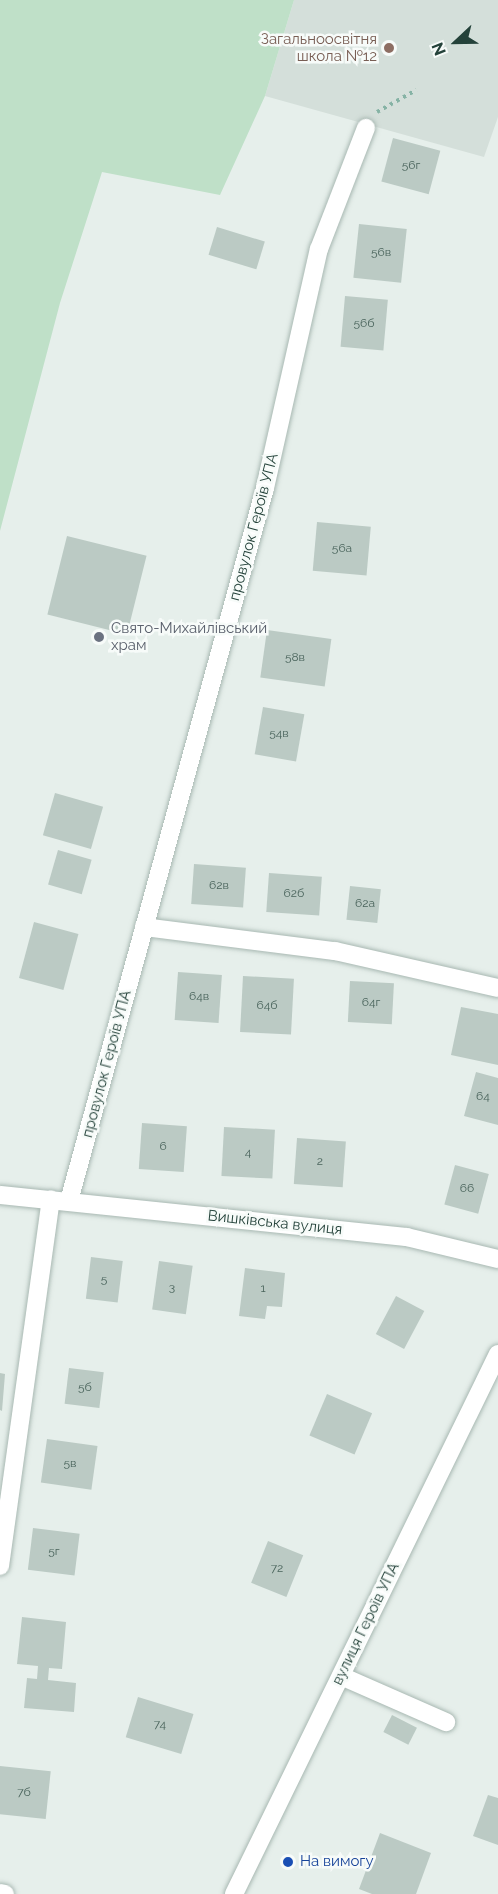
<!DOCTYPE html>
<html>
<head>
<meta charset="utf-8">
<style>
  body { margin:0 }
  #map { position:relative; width:498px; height:1894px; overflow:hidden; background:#e6efeb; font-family:Raleway,sans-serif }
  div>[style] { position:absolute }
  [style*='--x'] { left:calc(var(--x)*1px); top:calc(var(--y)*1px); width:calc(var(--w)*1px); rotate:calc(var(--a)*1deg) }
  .built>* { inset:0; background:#d4dfda }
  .green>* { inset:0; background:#bfe0c8 }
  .building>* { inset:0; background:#bbcac4; transform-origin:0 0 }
  .path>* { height:4px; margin-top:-2px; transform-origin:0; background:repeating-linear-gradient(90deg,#86b3a5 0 3px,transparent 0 7.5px) }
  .roads { filter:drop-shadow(0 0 2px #a8b8b2) drop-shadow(0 0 2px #a8b8b2) }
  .minor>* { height:18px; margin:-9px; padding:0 9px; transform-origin:9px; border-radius:9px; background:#fff }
  .dots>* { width:16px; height:16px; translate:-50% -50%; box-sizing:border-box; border:3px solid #f7fbf9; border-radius:50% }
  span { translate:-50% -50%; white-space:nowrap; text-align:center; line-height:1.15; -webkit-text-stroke:5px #f7fbf9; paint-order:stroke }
  .number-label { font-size:12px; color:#4a645c }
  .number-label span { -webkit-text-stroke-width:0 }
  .education-label { font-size:15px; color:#785e54 }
  .right { translate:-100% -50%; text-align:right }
  .street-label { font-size:15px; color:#24423a }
  .worship-label { font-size:15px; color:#5b616d }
  .left { translate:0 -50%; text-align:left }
  .transit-label { font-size:15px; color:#164399 }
  .north { position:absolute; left:426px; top:12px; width:60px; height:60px; -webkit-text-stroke:4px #f7fbf9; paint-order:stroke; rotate:248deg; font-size:16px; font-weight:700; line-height:24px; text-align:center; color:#24423a }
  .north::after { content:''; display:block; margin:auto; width:21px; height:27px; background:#24423a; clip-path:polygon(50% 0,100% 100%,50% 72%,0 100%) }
</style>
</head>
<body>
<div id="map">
  <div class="built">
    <i style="clip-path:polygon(294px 0,498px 0,498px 117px,484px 157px,265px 96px)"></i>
  </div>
  <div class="green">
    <i style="clip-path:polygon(0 0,294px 0,265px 96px,220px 195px,102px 172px,60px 303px,0 531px)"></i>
  </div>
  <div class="building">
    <i style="left:393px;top:138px;width:49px;height:45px;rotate:15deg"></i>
    <i style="left:359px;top:224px;width:48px;height:54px;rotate:6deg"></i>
    <i style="left:217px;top:227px;width:50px;height:29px;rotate:17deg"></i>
    <i style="left:345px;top:296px;width:43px;height:51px;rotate:5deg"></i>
    <i style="left:317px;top:522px;width:54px;height:49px;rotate:5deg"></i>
    <i style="left:67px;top:536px;width:82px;height:81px;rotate:14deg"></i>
    <i style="left:267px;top:630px;width:65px;height:48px;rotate:8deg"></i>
    <i style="left:263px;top:707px;width:42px;height:48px;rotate:10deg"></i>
    <i style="left:55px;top:793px;width:50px;height:44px;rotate:16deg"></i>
    <i style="left:58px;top:850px;width:35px;height:36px;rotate:16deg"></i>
    <i style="left:194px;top:864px;width:52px;height:40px;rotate:4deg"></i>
    <i style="left:269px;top:873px;width:53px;height:39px;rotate:4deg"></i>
    <i style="left:350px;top:886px;width:31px;height:34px;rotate:6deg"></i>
    <i style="left:34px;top:922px;width:46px;height:58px;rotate:15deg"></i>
    <i style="left:178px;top:972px;width:44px;height:48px;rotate:4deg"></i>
    <i style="left:243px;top:976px;width:51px;height:56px;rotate:3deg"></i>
    <i style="left:350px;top:981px;width:44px;height:41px;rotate:3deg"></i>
    <i style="clip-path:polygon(461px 1007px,498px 1014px,498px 1065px,451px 1055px)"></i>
    <i style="clip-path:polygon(476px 1072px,498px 1078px,498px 1125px,464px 1116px)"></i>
    <i style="left:142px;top:1123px;width:45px;height:46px;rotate:4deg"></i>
    <i style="left:224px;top:1127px;width:51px;height:49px;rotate:3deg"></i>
    <i style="left:297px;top:1138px;width:49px;height:46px;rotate:4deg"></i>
    <i style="left:455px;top:1165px;width:35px;height:41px;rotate:15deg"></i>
    <i style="left:91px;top:1257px;width:32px;height:42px;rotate:7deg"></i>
    <i style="left:159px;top:1261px;width:34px;height:49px;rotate:8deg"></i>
    <i style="clip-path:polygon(245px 1268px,285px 1273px,282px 1307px,267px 1306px,265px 1319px,239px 1316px)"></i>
    <i style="left:396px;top:1296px;width:32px;height:43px;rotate:28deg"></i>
    <i style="left:69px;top:1368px;width:35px;height:36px;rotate:7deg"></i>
    <i style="clip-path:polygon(0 1373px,5px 1374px,2px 1411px,0 1410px)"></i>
    <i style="left:327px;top:1394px;width:49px;height:45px;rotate:23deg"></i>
    <i style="left:47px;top:1439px;width:51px;height:44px;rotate:8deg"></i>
    <i style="left:33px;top:1528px;width:47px;height:42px;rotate:7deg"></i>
    <i style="left:268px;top:1541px;width:38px;height:45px;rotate:22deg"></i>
    <i style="clip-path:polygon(22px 1617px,66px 1622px,62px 1669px,49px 1668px,48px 1680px,76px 1683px,74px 1712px,24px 1708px,27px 1678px,37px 1679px,38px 1666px,17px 1664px)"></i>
    <i style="left:138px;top:1697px;width:58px;height:42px;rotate:17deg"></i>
    <i style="left:392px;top:1715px;width:28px;height:19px;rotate:27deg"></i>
    <i style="left:0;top:1766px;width:51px;height:48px;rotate:6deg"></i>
    <i style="clip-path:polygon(488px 1795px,498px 1798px,498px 1845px,473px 1836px)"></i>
    <i style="clip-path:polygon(380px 1833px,431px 1853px,416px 1894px,372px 1894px,359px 1889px)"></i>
  </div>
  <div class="path">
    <i style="--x:377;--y:112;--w:45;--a:-29.4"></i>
  </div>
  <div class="roads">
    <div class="minor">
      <i style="--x:144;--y:927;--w:193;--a:7.2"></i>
      <i style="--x:335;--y:951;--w:167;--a:12.8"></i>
      <i style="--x:0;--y:1195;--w:409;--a:5.9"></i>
      <i style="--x:407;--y:1237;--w:94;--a:13.6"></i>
      <i style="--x:69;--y:1201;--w:739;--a:-74.63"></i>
      <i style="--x:265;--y:488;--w:245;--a:-77.3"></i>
      <i style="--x:319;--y:249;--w:130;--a:-68.8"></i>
      <i style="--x:0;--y:1566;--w:370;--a:-82.1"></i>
      <i style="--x:341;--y:1676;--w:115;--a:23.7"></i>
      <i style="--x:0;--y:1893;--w:5;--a:11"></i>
      <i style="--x:234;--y:1894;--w:601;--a:-63.95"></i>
    </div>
  </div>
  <div class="dots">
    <i style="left:389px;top:48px;background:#8d6e63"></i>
    <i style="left:99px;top:637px;background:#6b7280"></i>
    <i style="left:288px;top:1862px;background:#1a4fb4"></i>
  </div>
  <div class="number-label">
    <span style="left:411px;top:166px">56г</span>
    <span style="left:381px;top:253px">56в</span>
    <span style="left:364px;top:324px">56б</span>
    <span style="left:342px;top:549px">56а</span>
    <span style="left:295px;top:658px">58в</span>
    <span style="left:279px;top:734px">54в</span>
    <span style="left:219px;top:886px">62в</span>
    <span style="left:294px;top:894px">62б</span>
    <span style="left:365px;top:904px">62а</span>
    <span style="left:199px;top:997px">64в</span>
    <span style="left:371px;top:1003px">64г</span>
    <span style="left:267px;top:1006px">64б</span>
    <span style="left:483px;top:1097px">64</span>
    <span style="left:163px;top:1147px">6</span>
    <span style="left:248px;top:1153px">4</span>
    <span style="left:320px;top:1162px">2</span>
    <span style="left:467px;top:1189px">66</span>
    <span style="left:104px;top:1280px">5</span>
    <span style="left:172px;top:1288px">3</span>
    <span style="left:263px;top:1289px">1</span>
    <span style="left:85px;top:1388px">5б</span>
    <span style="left:70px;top:1464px">5в</span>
    <span style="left:54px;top:1552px">5г</span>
    <span style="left:277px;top:1569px">72</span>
    <span style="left:160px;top:1725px">74</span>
    <span style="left:24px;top:1793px">7б</span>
  </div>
  <div class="education-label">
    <span class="right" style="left:377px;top:48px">Загальноосвітня<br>школа №12</span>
  </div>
  <div class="street-label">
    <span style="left:254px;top:527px;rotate:-75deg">провулок Героїв УПА</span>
    <span style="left:107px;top:1064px;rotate:-75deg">провулок Героїв УПА</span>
    <span style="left:275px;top:1223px;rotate:6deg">Вишківська вулиця</span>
    <span style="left:366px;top:1624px;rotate:-64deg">вулиця Героїв УПА</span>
  </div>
  <div class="worship-label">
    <span class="left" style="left:111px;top:637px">Свято-Михайлівський<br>храм</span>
  </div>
  <div class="transit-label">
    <span class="left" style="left:300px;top:1862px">На вимогу</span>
  </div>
  <div class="north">N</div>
</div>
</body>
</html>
